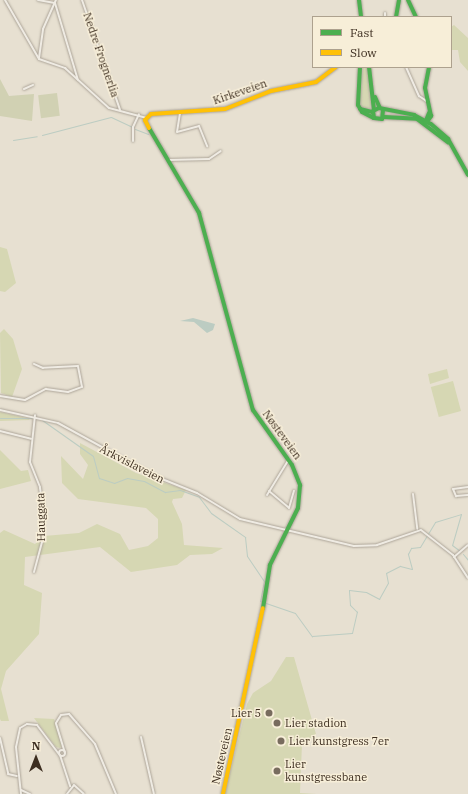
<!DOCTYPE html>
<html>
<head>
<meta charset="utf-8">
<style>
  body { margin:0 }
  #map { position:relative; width:468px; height:794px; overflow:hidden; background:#e7e0d1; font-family:"IBM Plex Serif",serif }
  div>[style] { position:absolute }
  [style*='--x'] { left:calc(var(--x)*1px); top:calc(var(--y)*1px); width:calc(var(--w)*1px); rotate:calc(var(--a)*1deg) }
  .green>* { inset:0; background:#d6d7b3; transform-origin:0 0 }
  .cemetery>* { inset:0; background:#d1d1b3; transform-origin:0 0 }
  .water>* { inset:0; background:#bcccc2 }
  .stream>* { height:1px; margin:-0.5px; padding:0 0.5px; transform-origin:0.5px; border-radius:0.5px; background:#bcccc2 }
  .roads { filter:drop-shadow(0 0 1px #ada599) drop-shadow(0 0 1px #ada599) }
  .street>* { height:2px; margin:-1px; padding:0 1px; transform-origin:1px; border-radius:1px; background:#efebe3 }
  .street>.ring { margin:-1px; padding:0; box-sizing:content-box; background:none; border:2px solid #efebe3; border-radius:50% }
  .fast>* { height:4px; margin:-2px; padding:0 2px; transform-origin:2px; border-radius:2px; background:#4caf50 }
  .slow>* { height:4px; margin:-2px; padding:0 2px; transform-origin:2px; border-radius:2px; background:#ffc107 }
  .dots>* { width:11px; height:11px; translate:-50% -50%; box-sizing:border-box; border:2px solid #f7eed8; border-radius:50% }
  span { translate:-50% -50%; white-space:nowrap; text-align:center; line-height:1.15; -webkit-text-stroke:3px #f7eed8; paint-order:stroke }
  .street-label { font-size:11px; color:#3d2e20 }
  .poi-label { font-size:11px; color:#3d2e20 }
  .right { translate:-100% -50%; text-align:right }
  .left { translate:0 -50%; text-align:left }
  .legend { position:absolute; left:312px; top:16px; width:140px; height:52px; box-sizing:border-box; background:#f7eed8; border:1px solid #ada18e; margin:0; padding:5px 7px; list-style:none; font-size:12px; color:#3d2e20 }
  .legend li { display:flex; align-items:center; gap:8px; height:20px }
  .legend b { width:20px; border:1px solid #ada18e }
  .north { position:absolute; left:16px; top:738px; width:40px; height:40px; -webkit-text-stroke:3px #f7eed8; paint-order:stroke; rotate:0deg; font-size:11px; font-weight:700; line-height:16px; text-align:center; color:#3d2e20 }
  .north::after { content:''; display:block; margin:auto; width:14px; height:18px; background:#3d2e20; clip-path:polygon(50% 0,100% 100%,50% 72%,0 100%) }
</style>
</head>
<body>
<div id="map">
  <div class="green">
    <i style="clip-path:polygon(454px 25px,468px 38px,468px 71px,460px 62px,458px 50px,451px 50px,451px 27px)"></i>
    <i style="clip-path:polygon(363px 67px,367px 67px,372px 99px,369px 111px,362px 108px,359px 102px)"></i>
    <i style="clip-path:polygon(0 247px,7px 249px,16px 283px,5px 292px,0 291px)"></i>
    <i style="clip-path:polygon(4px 329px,13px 339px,22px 369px,12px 397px,1px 393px,0 333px)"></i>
    <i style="clip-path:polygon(447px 369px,449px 378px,430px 384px,428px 374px)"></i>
    <i style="left:453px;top:381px;width:31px;height:23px;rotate:75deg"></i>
    <i style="clip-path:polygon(0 412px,27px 418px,30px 420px,0 421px)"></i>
    <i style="clip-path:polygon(80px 443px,136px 473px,186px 490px,182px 498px,173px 499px,172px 502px,182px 524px,184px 545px,223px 548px,212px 554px,190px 555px,177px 565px,131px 572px,100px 547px,25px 557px,24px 585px,42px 593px,39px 634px,6px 671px,1px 689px,9px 721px,1px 721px,0 719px,0 533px,4px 530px,35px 544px,44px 536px,79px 533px,97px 524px,120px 534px,129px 550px,148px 546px,158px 538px,158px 519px,146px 508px,78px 499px,62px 483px,61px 456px,83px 479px,88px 465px,80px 454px)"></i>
    <i style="clip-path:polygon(0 450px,21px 471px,28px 470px,31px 481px,0 489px)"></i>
    <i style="clip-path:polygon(286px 657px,294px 657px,316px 734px,302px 744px,300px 793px,317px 794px,225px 794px,247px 704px,253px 693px,271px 681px)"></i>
    <i style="clip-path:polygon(34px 718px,54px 719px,62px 745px,60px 748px,56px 747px)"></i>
  </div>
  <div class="cemetery">
    <i style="clip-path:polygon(0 79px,9px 96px,34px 94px,32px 121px,0 116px)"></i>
    <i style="left:57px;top:93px;width:23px;height:19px;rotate:83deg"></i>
  </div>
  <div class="water">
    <i style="clip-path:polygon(193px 318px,215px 324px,213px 330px,207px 333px,194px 322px,180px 321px)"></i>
  </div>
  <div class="stream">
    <i style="--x:135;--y:129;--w:14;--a:21"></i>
    <i style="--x:42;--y:135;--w:71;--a:-14.6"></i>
    <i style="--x:111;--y:117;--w:23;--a:25"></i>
    <i style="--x:13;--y:140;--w:24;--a:-9"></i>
    <i style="--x:0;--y:418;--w:33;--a:0"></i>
    <i style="--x:42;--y:420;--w:62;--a:35.2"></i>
    <i style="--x:93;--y:456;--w:23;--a:75"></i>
    <i style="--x:99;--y:478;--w:16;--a:18"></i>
    <i style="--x:114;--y:483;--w:14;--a:-21"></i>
    <i style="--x:127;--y:478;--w:17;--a:10"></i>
    <i style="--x:144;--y:481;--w:24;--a:28"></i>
    <i style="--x:165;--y:492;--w:15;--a:-8"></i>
    <i style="--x:180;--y:490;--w:20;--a:20"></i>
    <i style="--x:199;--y:497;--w:20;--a:53"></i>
    <i style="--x:211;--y:513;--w:42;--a:35.2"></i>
    <i style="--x:245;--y:537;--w:19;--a:84"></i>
    <i style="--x:247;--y:556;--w:30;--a:56"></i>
    <i style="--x:264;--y:581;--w:20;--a:101"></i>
    <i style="--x:260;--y:601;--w:37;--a:19"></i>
    <i style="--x:295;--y:613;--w:29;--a:54"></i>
    <i style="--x:312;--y:636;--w:40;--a:-4.3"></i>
    <i style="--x:352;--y:633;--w:22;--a:-77"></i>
    <i style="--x:357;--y:612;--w:10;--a:-135"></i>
    <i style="--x:350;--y:605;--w:15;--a:-94"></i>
    <i style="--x:349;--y:590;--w:17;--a:7"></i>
    <i style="--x:366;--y:592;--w:15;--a:28"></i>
    <i style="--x:379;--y:599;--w:18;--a:-61"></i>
    <i style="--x:388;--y:583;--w:10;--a:-101"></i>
    <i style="--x:386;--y:573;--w:16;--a:-27"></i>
    <i style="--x:400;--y:566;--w:12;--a:14"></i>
    <i style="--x:412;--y:569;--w:16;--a:-105"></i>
    <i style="--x:408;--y:554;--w:7;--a:-63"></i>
    <i style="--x:411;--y:548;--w:9;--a:-6"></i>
    <i style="--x:420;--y:547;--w:29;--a:-59"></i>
    <i style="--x:435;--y:522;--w:27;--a:-17"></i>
    <i style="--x:461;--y:514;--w:32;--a:106"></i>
    <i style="--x:452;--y:545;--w:10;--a:37"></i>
    <i style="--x:463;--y:554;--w:8;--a:50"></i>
  </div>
  <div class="roads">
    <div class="street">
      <i style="--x:5;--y:0;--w:68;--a:60"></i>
      <i style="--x:39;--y:59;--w:28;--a:19"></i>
      <i style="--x:65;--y:68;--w:59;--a:42.3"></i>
      <i style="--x:109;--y:108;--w:38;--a:15"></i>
      <i style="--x:38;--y:0;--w:17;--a:10"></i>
      <i style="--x:55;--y:3;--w:80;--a:73.4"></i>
      <i style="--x:82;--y:0;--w:116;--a:70.9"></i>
      <i style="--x:385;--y:13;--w:4;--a:90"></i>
      <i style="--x:39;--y:58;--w:29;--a:-82"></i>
      <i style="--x:43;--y:29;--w:32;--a:-66"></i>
      <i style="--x:406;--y:67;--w:32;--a:66"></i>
      <i style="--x:419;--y:96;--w:11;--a:34"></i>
      <i style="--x:24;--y:89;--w:10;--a:-24"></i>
      <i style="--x:180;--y:113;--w:19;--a:99"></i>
      <i style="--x:177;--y:132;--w:23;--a:-15"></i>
      <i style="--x:199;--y:126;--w:22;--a:68"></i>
      <i style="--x:133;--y:141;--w:14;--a:-90"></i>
      <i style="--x:133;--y:127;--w:14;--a:-65"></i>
      <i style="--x:168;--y:160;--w:41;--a:-1.4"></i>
      <i style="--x:209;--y:159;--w:14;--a:-34"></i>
      <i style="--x:0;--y:396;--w:25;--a:9"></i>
      <i style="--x:25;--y:400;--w:24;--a:-28"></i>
      <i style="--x:46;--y:389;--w:22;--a:8"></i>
      <i style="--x:68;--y:392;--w:15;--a:-20"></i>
      <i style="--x:82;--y:387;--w:21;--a:-101"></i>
      <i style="--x:78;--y:366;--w:35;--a:177"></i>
      <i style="--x:43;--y:368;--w:10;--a:-156"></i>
      <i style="--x:0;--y:410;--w:59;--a:12.6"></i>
      <i style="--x:58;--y:423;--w:113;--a:28.6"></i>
      <i style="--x:157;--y:477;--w:43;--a:21.8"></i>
      <i style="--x:197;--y:493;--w:50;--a:31.2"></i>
      <i style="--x:240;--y:519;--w:117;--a:13.3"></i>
      <i style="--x:354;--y:546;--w:23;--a:-2"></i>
      <i style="--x:377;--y:545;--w:46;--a:-18.8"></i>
      <i style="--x:421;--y:530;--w:41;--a:38"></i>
      <i style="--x:453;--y:555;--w:27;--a:57"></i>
      <i style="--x:0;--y:431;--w:32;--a:14"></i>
      <i style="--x:468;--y:487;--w:15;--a:172"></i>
      <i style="--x:453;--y:489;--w:8;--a:67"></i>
      <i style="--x:456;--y:496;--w:12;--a:-5"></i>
      <i style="--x:269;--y:491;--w:26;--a:40"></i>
      <i style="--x:289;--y:508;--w:18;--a:-74"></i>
      <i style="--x:413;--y:494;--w:35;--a:83"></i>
      <i style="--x:267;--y:495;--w:42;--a:-58.6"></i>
      <i style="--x:454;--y:557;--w:18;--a:-41"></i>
      <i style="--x:34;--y:572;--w:31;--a:-75"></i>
      <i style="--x:42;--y:542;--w:35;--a:-88"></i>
      <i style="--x:43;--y:507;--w:20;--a:-99"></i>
      <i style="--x:40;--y:487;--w:27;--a:-112"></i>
      <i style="--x:30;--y:462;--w:47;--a:-83.9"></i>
      <i style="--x:141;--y:737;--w:58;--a:77.2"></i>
      <i style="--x:0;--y:738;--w:37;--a:77"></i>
      <i style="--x:8;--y:774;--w:9;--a:13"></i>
      <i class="ring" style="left:59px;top:750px;width:4px;height:4px"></i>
      <i style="--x:65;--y:753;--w:31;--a:-107"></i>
      <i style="--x:56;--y:723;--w:9;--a:-58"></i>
      <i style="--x:61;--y:715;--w:8;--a:-7"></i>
      <i style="--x:69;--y:714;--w:40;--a:49"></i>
      <i style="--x:95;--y:744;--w:54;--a:67.2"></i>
      <i style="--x:60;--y:755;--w:33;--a:72"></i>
      <i style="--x:21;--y:790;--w:10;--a:24"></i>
      <i style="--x:21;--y:794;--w:47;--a:-96.1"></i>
      <i style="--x:16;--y:747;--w:19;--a:-78"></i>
      <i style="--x:20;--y:728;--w:8;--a:-30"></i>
      <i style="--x:27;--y:724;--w:10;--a:6"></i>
      <i style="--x:37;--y:725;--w:36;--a:53"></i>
      <i style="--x:67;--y:794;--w:11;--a:-52"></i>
      <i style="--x:74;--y:785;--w:13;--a:42"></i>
    </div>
    <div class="fast">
      <i style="--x:359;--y:0;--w:17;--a:83"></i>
      <i style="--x:408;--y:0;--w:19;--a:65"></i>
      <i style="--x:396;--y:17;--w:17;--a:-80"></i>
      <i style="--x:360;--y:67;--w:38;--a:93"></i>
      <i style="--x:358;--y:105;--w:8;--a:60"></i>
      <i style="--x:362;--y:112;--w:13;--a:27"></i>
      <i style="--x:369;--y:67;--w:43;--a:83.4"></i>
      <i style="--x:375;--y:97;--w:12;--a:66"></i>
      <i style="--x:360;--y:109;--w:12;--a:14"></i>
      <i style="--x:383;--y:110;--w:9;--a:96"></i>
      <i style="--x:382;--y:119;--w:8;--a:-173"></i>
      <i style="--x:374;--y:118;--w:7;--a:-98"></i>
      <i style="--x:373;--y:111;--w:7;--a:-27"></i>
      <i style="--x:379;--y:108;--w:36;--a:11"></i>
      <i style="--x:414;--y:115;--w:19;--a:28"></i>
      <i style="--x:431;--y:124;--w:23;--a:41"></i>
      <i style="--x:448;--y:139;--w:41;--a:60.9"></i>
      <i style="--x:384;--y:117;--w:33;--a:3"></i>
      <i style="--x:417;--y:119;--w:39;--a:37"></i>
      <i style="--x:425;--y:123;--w:11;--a:-68"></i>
      <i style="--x:426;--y:123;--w:9;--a:-54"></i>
      <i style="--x:431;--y:116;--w:29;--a:-102"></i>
      <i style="--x:425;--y:88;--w:21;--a:-79"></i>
      <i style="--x:149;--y:128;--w:99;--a:59.5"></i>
      <i style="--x:199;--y:213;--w:204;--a:74.7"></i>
      <i style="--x:253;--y:410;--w:67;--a:54.7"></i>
      <i style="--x:292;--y:465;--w:22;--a:68"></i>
      <i style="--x:300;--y:485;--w:23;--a:95"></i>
      <i style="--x:298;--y:508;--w:64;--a:116.2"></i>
      <i style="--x:270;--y:565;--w:44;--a:99.2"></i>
    </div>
    <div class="slow">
      <i style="--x:149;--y:128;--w:9;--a:-117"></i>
      <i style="--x:145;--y:120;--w:8;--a:-45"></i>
      <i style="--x:151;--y:114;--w:74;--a:-3.9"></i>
      <i style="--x:225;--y:109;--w:49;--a:-21.4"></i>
      <i style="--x:271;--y:91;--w:46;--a:-11.3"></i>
      <i style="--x:316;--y:82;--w:25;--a:-37"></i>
      <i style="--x:223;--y:794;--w:190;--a:-77.9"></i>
    </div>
  </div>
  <div class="dots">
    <i style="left:269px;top:713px;background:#786c5e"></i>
    <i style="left:277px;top:723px;background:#786c5e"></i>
    <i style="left:281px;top:741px;background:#786c5e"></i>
    <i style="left:277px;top:771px;background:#786c5e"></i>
  </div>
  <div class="street-label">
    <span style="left:101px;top:55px;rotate:71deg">Nedre Frognerlia</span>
    <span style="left:240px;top:92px;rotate:-19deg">Kirkeveien</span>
    <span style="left:282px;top:435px;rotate:54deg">Nøsteveien</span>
    <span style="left:132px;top:464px;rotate:27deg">Årkvislaveien</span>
    <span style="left:41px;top:517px;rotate:-91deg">Hauggata</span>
    <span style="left:222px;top:756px;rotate:-77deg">Nøsteveien</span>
  </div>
  <div class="poi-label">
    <span class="right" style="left:261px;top:713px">Lier 5</span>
    <span class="left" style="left:285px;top:723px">Lier stadion</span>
    <span class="left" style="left:289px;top:741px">Lier kunstgress 7er</span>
    <span class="left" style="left:285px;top:771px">Lier<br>kunstgressbane</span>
  </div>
  <ul class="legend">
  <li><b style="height:5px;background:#4caf50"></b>Fast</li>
  <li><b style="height:5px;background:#ffc107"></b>Slow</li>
  </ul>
  <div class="north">N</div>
</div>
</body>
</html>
